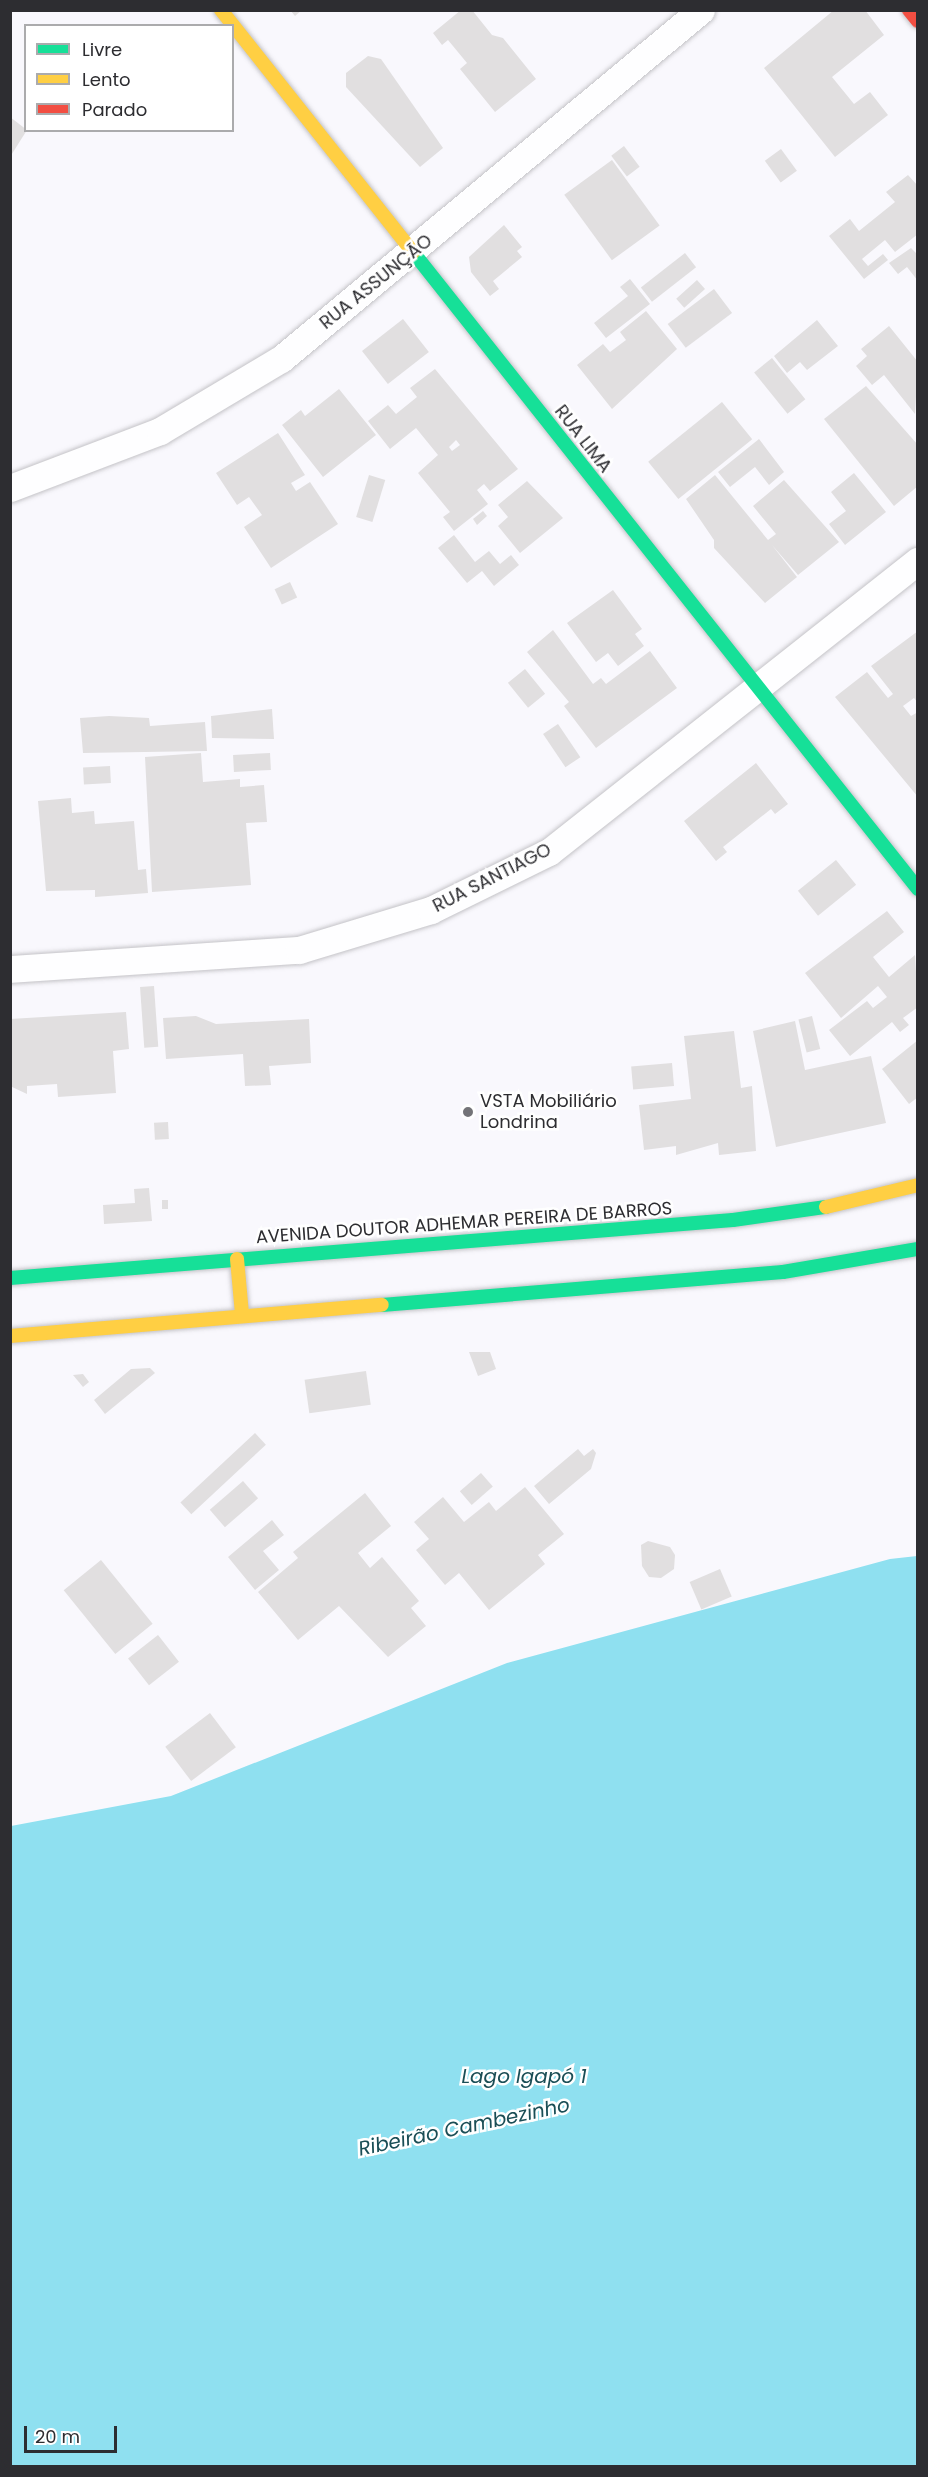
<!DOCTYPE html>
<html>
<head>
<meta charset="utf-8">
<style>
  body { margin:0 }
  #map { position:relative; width:928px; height:2477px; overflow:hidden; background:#f9f8fd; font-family:Poppins,sans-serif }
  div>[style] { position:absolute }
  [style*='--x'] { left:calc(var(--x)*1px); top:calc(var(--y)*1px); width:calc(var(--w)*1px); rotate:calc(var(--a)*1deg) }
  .water>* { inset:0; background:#8fe0f0 }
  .building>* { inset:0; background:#e1dfe0; transform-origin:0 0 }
  .roads { filter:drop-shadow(0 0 2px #c4c3c7) drop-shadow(0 0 2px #c4c3c7) }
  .street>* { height:27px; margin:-13.5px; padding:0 13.5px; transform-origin:13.5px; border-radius:13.5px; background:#fefeff }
  .fast>* { height:14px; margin:-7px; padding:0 7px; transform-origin:7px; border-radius:7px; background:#16e098 }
  .slow>* { height:14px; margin:-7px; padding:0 7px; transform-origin:7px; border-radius:7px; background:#ffcf43 }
  .jam>* { height:14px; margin:-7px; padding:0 7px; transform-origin:7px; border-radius:7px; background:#f24e42 }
  .dots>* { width:16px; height:16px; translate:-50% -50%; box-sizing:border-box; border:3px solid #fff; border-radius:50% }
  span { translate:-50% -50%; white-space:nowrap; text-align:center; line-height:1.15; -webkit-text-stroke:5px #fff; paint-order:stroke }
  .street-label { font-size:18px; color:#2d2d31 }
  .poi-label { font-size:18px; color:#2d2d31 }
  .left { translate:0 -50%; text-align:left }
  .water-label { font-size:20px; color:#1a4e56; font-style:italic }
  .frame { position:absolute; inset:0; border:12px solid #2d2d31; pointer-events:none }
  .legend { position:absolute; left:24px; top:24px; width:210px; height:108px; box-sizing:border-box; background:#fff; border:2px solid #ababad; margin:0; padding:8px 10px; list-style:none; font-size:18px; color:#2d2d31 }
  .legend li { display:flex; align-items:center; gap:12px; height:30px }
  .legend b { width:30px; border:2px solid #ababad }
  .scale { position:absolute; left:24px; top:2426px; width:93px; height:27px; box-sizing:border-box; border:3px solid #2d2d31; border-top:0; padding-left:8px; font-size:18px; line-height:21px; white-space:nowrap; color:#2d2d31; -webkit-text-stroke:4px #fff; paint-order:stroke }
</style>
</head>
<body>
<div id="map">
  <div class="water">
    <i style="clip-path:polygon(917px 1556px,917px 2466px,11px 2466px,11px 1826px,171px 1796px,507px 1663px,890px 1559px)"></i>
  </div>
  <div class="building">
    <i style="clip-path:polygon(290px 10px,302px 10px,295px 16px)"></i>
    <i style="clip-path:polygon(461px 10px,472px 10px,492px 35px,503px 38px,536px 79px,495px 112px,460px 69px,467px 63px,448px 40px,442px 45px,433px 33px)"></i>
    <i style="clip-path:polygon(834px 10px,865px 10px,884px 35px,832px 77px,854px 104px,870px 92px,888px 115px,835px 157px,764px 68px)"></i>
    <i style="clip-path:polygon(368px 56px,381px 59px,443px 148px,420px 167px,346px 87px,346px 73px)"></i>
    <i style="clip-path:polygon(10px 117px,27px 130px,10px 157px)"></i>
    <i style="left:624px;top:146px;width:26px;height:16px;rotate:53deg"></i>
    <i style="left:781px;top:149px;width:27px;height:20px;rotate:54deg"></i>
    <i style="left:612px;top:160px;width:81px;height:59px;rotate:54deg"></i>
    <i style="clip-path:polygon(908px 175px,918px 186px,918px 234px,895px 252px,885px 240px,862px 259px,868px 266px,883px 254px,888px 260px,864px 279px,829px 236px,850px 219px,859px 231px,895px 202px,886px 192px)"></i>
    <i style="clip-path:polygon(504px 225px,522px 247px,517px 251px,522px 257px,493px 281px,499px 289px,490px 296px,471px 272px,469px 257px)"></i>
    <i style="clip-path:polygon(911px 248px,918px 255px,918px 281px,907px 267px,898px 274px,889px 263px)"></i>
    <i style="left:685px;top:253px;width:18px;height:56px;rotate:52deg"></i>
    <i style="clip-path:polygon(630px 279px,650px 304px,606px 338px,594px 323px,628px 296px,620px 287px)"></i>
    <i style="left:697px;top:280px;width:12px;height:28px;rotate:48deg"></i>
    <i style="left:714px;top:289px;width:30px;height:58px;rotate:53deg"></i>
    <i style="clip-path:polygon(646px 311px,677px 349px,612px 409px,577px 365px,603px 344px,610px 352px,626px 340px,620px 332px)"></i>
    <i style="left:403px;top:319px;width:42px;height:52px;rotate:52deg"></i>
    <i style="clip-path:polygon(817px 320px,838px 346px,807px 370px,800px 362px,787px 373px,774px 356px)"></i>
    <i style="clip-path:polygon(889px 326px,918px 362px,915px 414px,884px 375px,872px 385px,856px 366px,867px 356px,861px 349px)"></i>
    <i style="left:772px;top:358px;width:53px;height:23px;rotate:51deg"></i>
    <i style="clip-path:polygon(evenodd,435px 369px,518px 469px,490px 491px,484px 484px,477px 490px,488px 504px,454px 531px,443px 517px,450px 512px,418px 473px,438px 455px,416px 428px,390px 449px,368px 421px,388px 405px,396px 414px,417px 397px,410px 388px,435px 369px,456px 440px,460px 445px,452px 451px,449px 447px,456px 440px)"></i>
    <i style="clip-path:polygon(866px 386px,918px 445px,918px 486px,894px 506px,824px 419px)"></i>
    <i style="clip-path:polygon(339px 389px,376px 435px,323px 477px,282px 425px,301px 410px,305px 416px)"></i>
    <i style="left:722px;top:402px;width:48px;height:95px;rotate:51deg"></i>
    <i style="clip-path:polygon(278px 433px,305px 475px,291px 483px,296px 491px,310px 482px,338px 524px,271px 568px,244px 527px,262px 515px,249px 497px,237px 505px,216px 473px)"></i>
    <i style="clip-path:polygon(759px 439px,784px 472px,769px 485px,755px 467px,730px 487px,718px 472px)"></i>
    <i style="clip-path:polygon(854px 473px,886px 512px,845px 545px,829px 524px,846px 511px,831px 492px)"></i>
    <i style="left:369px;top:475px;width:17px;height:44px;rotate:17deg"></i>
    <i style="clip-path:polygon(715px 475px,768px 540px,776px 534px,753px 506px,784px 480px,839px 542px,798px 575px,772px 545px,797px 577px,765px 603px,714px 548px,714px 540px,686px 499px)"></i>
    <i style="clip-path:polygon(527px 481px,563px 518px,520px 553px,498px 526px,508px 517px,498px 505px)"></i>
    <i style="clip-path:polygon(483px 511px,487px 516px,477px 525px,473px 519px)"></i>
    <i style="clip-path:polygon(454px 535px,475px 562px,489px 551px,500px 564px,511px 555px,519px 565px,494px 586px,482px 571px,467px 583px,438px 548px)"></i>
    <i style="left:290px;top:582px;width:17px;height:17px;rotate:65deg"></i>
    <i style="clip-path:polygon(613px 590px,642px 629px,635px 634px,644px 646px,618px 666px,608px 653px,596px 662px,567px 623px)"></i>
    <i style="clip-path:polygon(553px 630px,593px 684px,601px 678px,606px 684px,650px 651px,677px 688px,596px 748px,564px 706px,569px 702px,527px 652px)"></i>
    <i style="clip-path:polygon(918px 631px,918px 703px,914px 698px,903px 706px,911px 716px,918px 712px,918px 797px,835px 697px,867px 672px,888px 698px,893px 694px,871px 666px)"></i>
    <i style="left:525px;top:669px;width:32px;height:22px;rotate:51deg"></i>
    <i style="clip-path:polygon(272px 709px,274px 739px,212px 738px,211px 716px)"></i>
    <i style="clip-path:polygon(109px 716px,149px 718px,150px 726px,205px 722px,207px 751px,83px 753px,80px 718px)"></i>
    <i style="left:558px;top:724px;width:40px;height:18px;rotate:56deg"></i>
    <i style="clip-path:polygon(201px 753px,203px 782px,240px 779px,240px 787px,264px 785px,267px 822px,246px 823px,251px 885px,152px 892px,145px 757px)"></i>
    <i style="left:270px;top:753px;width:17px;height:37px;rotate:87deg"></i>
    <i style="clip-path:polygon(756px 763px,788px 804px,775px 814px,771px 809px,723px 847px,727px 852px,716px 861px,684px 821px)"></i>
    <i style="left:110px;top:766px;width:17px;height:27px;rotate:87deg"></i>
    <i style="clip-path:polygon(71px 798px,72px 813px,94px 811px,95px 824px,134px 821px,138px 870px,146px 869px,148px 893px,95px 897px,95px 890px,46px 891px,38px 801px)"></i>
    <i style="left:836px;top:860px;width:32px;height:49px;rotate:51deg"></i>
    <i style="clip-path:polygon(887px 911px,904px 932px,873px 957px,889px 977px,915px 955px,918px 1007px,903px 1018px,909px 1025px,900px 1032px,892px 1022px,850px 1056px,829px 1030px,867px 1001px,873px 1008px,887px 997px,878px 986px,841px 1018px,805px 973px)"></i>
    <i style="left:154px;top:986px;width:61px;height:14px;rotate:86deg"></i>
    <i style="clip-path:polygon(126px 1012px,129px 1049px,113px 1051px,116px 1093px,58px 1097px,57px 1084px,27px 1086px,27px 1094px,10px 1086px,10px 1019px)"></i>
    <i style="clip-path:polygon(196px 1016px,216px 1024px,309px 1019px,311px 1063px,269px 1066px,271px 1085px,245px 1086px,243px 1054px,166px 1059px,163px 1018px)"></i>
    <i style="left:812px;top:1016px;width:34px;height:14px;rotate:76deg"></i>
    <i style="clip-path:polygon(795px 1021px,805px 1070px,871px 1056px,886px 1123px,776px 1147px,753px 1031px)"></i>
    <i style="clip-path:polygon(734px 1031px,741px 1088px,752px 1086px,756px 1151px,719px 1155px,718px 1143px,676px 1155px,676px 1146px,644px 1150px,639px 1105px,691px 1099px,684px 1036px)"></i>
    <i style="clip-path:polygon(918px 1040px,918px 1097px,909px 1104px,882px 1069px)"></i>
    <i style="left:672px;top:1063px;width:23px;height:41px;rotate:85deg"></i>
    <i style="left:168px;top:1122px;width:17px;height:14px;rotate:87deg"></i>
    <i style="clip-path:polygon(149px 1188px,152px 1221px,104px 1224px,103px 1205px,135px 1203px,134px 1189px)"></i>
    <i style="left:162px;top:1200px;width:6px;height:9px"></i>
    <i style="clip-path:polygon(469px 1352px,490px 1352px,496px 1369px,478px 1376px)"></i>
    <i style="clip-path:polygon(150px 1368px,155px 1373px,105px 1414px,94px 1400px,131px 1369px)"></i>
    <i style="left:366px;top:1371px;width:34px;height:62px;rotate:82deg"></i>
    <i style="clip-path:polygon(83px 1374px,89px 1382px,83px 1387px,73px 1375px)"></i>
    <i style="left:255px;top:1433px;width:16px;height:102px;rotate:47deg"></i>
    <i style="clip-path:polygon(578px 1449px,584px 1456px,593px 1449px,596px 1453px,591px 1469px,549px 1504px,534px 1486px)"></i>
    <i style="left:481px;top:1473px;width:18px;height:28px;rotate:49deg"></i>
    <i style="left:243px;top:1481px;width:23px;height:44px;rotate:49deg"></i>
    <i style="clip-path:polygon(525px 1487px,564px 1534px,538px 1555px,545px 1564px,489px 1610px,459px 1573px,445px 1585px,416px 1550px,429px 1539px,414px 1522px,443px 1497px,464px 1522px,489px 1502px,496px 1511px)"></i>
    <i style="clip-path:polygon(365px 1493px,391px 1526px,358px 1553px,370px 1568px,382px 1557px,419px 1601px,411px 1608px,426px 1626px,388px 1657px,339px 1606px,298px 1640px,258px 1592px,298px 1558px,293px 1552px)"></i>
    <i style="clip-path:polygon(272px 1520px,284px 1535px,263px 1551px,279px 1570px,255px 1590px,228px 1557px)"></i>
    <i style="clip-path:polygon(648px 1541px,670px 1547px,675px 1555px,674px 1569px,661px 1578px,649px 1577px,642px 1566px,641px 1545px)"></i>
    <i style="left:101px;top:1560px;width:82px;height:48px;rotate:51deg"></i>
    <i style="left:720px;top:1569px;width:30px;height:33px;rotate:67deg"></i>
    <i style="left:158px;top:1635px;width:34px;height:38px;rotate:52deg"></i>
    <i style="left:210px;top:1713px;width:43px;height:56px;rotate:53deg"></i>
  </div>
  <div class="roads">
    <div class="street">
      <i style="--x:10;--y:488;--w:160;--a:-20.8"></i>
      <i style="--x:160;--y:431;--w:141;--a:-30.8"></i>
      <i style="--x:281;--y:359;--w:546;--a:-39.72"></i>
      <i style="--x:10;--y:969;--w:290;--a:-3.8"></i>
      <i style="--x:299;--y:950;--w:138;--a:-16.9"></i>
      <i style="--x:431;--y:910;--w:131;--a:-26.2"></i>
      <i style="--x:549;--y:852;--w:470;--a:-38.3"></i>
    </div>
    <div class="fast">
      <i style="--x:413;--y:252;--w:813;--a:51.59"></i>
      <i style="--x:10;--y:1278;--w:725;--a:-4.59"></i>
      <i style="--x:733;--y:1220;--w:94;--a:-8"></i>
      <i style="--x:382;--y:1305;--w:402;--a:-4.7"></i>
      <i style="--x:783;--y:1272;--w:137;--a:-9.7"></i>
    </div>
    <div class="slow">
      <i style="--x:221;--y:10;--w:309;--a:51.6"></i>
      <i style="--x:826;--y:1207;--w:95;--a:-13.4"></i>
      <i style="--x:237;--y:1259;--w:55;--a:84.8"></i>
      <i style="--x:10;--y:1336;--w:373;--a:-4.8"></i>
    </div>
    <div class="jam">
      <i style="--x:909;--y:10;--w:14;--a:51"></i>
    </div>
  </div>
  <div class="dots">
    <i style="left:468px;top:1112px;background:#747478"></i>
  </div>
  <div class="street-label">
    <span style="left:376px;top:282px;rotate:-39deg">RUA ASSUNÇÃO</span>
    <span style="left:583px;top:439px;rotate:52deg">RUA LIMA</span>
    <span style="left:492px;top:878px;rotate:-27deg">RUA SANTIAGO</span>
    <span style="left:464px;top:1223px;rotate:-4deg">AVENIDA DOUTOR ADHEMAR PEREIRA DE BARROS</span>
  </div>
  <div class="poi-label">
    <span class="left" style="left:480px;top:1112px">VSTA Mobiliário<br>Londrina</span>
  </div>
  <div class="water-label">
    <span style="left:524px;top:2076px">Lago Igapó 1</span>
    <span style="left:464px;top:2127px;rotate:-12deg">Ribeirão Cambezinho</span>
  </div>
  <div class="frame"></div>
  <ul class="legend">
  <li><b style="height:8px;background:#16e098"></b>Livre</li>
  <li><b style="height:8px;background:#ffcf43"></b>Lento</li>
  <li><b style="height:8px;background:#f24e42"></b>Parado</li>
  </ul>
  <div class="scale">20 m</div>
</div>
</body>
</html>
